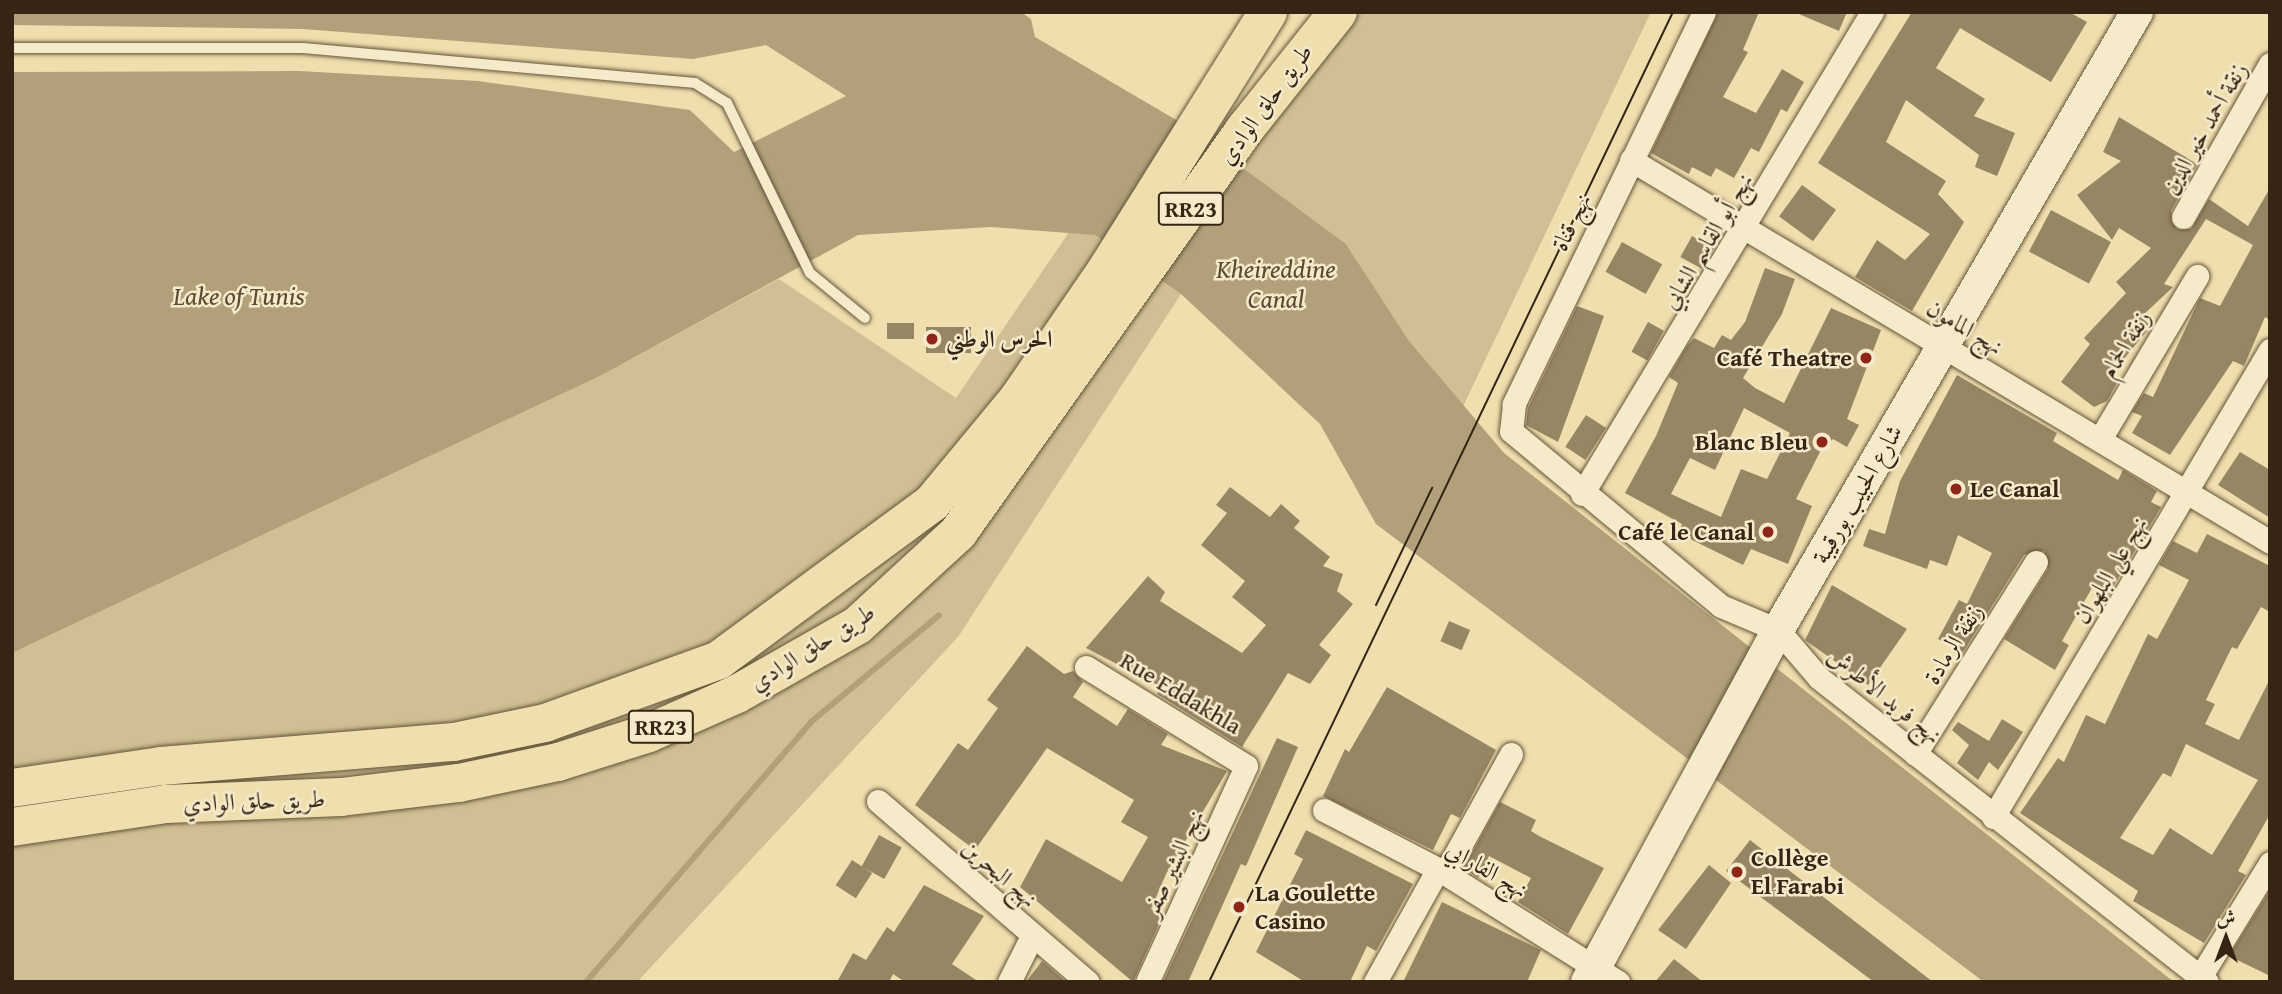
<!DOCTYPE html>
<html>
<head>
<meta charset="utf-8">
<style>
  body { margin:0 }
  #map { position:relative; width:2282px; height:994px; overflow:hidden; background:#f0dfae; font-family:"Gentium Book Plus",Amiri,serif }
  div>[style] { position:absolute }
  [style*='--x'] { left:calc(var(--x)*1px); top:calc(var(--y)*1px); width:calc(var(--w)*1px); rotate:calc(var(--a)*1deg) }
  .green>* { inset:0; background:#d0bf94 }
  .water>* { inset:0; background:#b1a07a }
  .stream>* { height:6px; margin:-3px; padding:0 3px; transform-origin:3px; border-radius:3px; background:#b1a07a }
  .building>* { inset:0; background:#978664; transform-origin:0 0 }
  .roads { filter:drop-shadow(0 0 2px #64543a) drop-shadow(0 0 2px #64543a) }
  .lane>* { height:10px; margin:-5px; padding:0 5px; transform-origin:5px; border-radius:5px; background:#f5eaca }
  .street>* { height:23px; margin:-11.5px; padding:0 11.5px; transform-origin:11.5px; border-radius:11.5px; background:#f5eaca }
  .secondary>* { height:32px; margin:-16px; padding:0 16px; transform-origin:16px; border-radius:16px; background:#f5eaca }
  .highway>* { height:38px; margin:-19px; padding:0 19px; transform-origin:19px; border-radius:19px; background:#f0dfae }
  .tram>* { height:2px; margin:-1px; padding:0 1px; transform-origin:1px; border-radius:1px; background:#362514 }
  .dots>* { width:19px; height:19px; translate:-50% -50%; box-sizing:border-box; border:4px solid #f5eaca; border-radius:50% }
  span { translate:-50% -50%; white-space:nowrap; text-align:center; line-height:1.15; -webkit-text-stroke:5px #f5eaca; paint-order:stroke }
  .shield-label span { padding:2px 5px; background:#f5eaca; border:2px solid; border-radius:5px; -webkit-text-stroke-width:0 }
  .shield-label { font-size:23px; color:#362514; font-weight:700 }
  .street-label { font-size:24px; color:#362514 }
  .poi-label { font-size:24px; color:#362514; font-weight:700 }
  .left { translate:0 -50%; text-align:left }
  .right { translate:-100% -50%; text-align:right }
  .water-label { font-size:26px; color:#5b4a33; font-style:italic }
  .frame { position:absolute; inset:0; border:14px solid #362514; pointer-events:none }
  .north { position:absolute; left:2191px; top:903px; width:70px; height:70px; -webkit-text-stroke:5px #f5eaca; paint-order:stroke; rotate:0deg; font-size:19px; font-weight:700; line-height:28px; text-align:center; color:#362514 }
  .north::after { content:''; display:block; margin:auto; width:24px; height:32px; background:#362514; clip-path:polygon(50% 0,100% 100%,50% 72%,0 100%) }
</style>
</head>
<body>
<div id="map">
  <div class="green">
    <i style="clip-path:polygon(1361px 12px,1651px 12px,1458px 417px,1346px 244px,1234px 163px,1282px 94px)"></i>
    <i style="clip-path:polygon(1076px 222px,1181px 294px,958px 637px,637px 982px,12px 982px,12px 653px,602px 375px,779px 279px,956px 398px)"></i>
  </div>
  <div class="water">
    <i style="clip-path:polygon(12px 12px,1021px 12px,1031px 19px,1035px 37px,1183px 124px,1346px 244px,1409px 341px,1504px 453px,2174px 982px,1984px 982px,1376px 524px,1320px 424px,1181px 294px,1095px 235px,991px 227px,858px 235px,602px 375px,12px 653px,12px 72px,299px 71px,478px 81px,690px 110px,734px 152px,846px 96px,766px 45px,693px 59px,303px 29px,12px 25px)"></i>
  </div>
  <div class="stream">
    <i style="--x:586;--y:982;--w:345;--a:-49.1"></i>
    <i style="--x:812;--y:721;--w:165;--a:-39.8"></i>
  </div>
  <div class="building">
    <i style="clip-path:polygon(1718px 12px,1759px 12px,1743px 50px,1748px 52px,1723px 97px,1756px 113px,1782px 69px,1804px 82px,1787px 112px,1781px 109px,1759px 152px,1751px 148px,1734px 178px,1716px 168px,1711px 177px,1692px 167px,1689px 174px,1651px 153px)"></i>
    <i style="clip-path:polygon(1794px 12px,1847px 12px,1839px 31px)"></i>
    <i style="clip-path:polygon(1912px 12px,2069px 12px,2087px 22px,2051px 82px,1960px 28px,1936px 68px,1985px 99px,1974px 116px,2015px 133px,1997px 176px,1975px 167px,1979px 155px,1906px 100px,1886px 142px,1946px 181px,1938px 194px,1964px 222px,1912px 311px,1855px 277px,1877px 240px,1905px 260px,1930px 234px,1818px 163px)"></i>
    <i style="clip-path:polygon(2119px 117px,2197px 164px,2171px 211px,2177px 229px,2191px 229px,2209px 199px,2248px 226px,2270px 188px,2270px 320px,2265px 317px,2244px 366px,2233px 361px,2170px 455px,2132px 433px,2142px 416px,2132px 412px,2144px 393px,2153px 397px,2200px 298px,2220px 306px,2253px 245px,2206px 219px,2164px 284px,2173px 287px,2141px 317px,2151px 326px,2109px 377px,2118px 381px,2107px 401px,2094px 407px,2061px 382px,2090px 344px,2084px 338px,2126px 293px,2116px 282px,2151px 248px,2119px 228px,2112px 240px,2077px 195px,2121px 161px,2103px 152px)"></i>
    <i style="left:1802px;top:185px;width:42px;height:39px;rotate:36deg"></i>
    <i style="left:2051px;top:210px;width:68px;height:47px;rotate:28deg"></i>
    <i style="left:1692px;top:236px;width:25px;height:24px;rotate:29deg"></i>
    <i style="left:1622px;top:242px;width:46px;height:34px;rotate:29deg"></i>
    <i style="clip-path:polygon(evenodd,1765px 268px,1795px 279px,1782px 314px,1743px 378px,1755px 388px,1784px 403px,1831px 308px,1881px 330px,1847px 419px,1859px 425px,1847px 447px,1833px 439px,1821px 450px,1796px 499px,1812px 506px,1788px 564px,1751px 549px,1743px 565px,1678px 533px,1682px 524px,1625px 493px,1656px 436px,1678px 383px,1669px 377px,1687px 346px,1694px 338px,1714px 348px,1722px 335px,1731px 340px,1745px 322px,1765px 268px,1744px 408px,1790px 433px,1767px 479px,1741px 469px,1721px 517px,1671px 494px,1690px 458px,1715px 470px,1744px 408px)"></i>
    <i style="clip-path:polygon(1577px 306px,1604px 316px,1558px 442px,1526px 425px,1528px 408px)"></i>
    <i style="left:1648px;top:322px;width:18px;height:34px;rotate:29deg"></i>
    <i style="left:887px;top:323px;width:27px;height:16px"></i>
    <i style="left:926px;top:327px;width:45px;height:26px"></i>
    <i style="clip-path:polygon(1957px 375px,2057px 433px,2053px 441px,2118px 480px,2123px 470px,2157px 491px,2151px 502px,2161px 507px,2108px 595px,2093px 586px,2062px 641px,2069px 645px,2055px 670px,2004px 639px,2048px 569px,2044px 551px,2024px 555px,1963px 652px,1938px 639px,1959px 600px,1967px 604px,1992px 553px,1958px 535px,1947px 566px,1930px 560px,1927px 569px,1863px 546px,1869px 529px,1885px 534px,1900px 481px)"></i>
    <i style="left:1586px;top:415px;width:24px;height:38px;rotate:33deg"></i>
    <i style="clip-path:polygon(2240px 452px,2270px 470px,2270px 518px,2218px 485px)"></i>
    <i style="clip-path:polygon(1230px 487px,1270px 517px,1281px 504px,1300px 521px,1294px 528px,1330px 557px,1323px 566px,1343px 574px,1337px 591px,1353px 604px,1319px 645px,1331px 655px,1310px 684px,1288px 673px,1242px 747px,1157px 694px,1161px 687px,1086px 648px,1148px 576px,1165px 592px,1160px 601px,1242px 653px,1266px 625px,1232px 597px,1245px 581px,1201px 545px,1227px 513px,1216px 505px)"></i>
    <i style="clip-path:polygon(evenodd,2207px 534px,2270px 566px,2270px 612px,2261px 607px,2237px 649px,2232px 647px,2206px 700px,2215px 704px,2205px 724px,2239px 740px,2270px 679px,2270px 814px,2238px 871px,2246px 875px,2204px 943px,2133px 901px,2138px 891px,2020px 813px,2058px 758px,2064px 762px,2086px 715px,2105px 724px,2148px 634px,2157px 639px,2189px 580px,2159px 565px,2173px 541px,2197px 553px,2207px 534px,2186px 744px,2258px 780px,2212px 855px,2170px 828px,2153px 855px,2120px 838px,2163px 773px,2171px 777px,2186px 744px)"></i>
    <i style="clip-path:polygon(1832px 585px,1907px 629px,1868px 685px,1805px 640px)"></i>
    <i style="left:1449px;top:621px;width:23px;height:22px;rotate:23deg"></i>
    <i style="clip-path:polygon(1027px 646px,1064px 674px,1073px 671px,1083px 682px,1073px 697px,1117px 726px,1128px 709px,1168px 734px,1161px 745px,1227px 771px,1166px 874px,1151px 909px,1162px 917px,1133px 982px,1020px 887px,1046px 839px,1122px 882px,1148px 837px,1121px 822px,1134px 800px,1047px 748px,975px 850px,915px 805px,958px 743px,968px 750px,998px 708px,987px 700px)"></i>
    <i style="clip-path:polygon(1387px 687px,1496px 750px,1460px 818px,1451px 814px,1433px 850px,1323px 796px,1345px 749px,1349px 752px)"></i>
    <i style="clip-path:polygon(2002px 719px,2023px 732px,1998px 770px,1989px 762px,1978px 780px,1957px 763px,1969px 745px,1952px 730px,1958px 722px,1989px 741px)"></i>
    <i style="clip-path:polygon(1277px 738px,1298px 747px,1246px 866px,1241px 864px,1188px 982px,1163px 982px)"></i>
    <i style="clip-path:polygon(1500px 802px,1536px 820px,1531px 831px,1541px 837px,1604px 868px,1568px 934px,1518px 902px,1531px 878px,1489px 856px,1478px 878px,1464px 868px)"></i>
    <i style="clip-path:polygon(1306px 830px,1413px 884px,1376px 951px,1367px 946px,1350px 982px,1305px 982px,1256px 952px,1303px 859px,1294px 854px)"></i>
    <i style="left:879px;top:835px;width:26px;height:36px;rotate:29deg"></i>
    <i style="clip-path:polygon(1750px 840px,1933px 982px,1874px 982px,1726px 871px)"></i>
    <i style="left:852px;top:860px;width:24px;height:30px;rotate:33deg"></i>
    <i style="clip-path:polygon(1709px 865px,1731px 883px,1686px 949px,1658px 930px)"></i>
    <i style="clip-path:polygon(924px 885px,984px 916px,952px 964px,979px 982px,905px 982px,893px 974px,889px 982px,837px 982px,853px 953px,866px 960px,887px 927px,894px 932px)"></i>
    <i style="clip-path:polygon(2270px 890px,2270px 976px,2229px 956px)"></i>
    <i style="clip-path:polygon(1442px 902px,1541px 950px,1527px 982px,1403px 982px)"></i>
    <i style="clip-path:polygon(1674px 959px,1703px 982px,1655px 982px)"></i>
    <i style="clip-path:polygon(1042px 961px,1048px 966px,1066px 982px,1026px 982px)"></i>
  </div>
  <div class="roads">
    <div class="lane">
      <i style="--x:12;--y:48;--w:291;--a:0"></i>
      <i style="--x:303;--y:48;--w:394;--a:5.1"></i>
      <i style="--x:695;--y:83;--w:38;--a:32"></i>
      <i style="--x:727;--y:103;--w:189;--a:64"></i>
      <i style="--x:810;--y:273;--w:71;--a:39.3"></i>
    </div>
    <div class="street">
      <i style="--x:1704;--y:12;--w:436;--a:115.9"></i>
      <i style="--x:1514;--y:404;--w:27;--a:96"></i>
      <i style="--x:1511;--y:431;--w:273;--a:39.8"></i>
      <i style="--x:1721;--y:606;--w:62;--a:22.8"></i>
      <i style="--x:1778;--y:630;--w:63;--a:49.5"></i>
      <i style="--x:1819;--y:678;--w:493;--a:38.1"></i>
      <i style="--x:1631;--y:160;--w:744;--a:30.87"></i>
      <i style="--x:2183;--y:217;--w:176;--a:-60.4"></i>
      <i style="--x:2100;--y:439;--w:190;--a:-59.2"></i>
      <i style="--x:1582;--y:494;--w:563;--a:-58.97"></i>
      <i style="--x:1086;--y:667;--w:188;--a:31.7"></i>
      <i style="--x:1246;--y:766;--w:238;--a:114.6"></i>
      <i style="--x:1915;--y:754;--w:227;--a:-57.8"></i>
      <i style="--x:878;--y:801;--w:277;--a:40.8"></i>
      <i style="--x:1324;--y:810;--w:128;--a:27.4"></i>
      <i style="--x:1438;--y:869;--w:213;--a:32.1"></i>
      <i style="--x:1993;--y:817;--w:543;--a:-59.33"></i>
      <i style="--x:1445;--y:873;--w:136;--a:-61"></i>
      <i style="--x:2200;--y:977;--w:134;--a:-58.4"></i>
      <i style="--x:1009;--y:982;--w:51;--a:-63.4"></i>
      <i style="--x:1375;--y:982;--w:129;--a:-60.9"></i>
    </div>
    <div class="secondary">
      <i style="--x:1587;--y:982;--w:400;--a:-61.5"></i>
      <i style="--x:1778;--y:630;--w:715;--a:-59.85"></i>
    </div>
    <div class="highway">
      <i style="--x:12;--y:788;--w:151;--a:-8.4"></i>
      <i style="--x:161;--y:766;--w:294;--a:-4.7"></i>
      <i style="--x:454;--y:742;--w:93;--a:-11.8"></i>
      <i style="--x:545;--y:723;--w:185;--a:-19.9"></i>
      <i style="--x:719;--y:660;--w:265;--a:-36.4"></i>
      <i style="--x:932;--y:503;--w:135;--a:-50.4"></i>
      <i style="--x:1018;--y:399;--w:158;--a:-55.6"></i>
      <i style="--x:1107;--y:269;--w:303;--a:-57.9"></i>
      <i style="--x:12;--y:827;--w:156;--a:-8.5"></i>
      <i style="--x:166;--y:804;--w:175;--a:-2.3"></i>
      <i style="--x:341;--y:797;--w:119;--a:-6.8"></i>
      <i style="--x:459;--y:783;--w:101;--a:-12"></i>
      <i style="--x:558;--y:762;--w:96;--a:-17.7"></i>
      <i style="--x:649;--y:733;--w:96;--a:-23.9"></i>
      <i style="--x:737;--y:694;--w:139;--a:-29.7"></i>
      <i style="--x:858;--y:625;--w:136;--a:-42.6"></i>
      <i style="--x:958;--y:533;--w:496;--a:-54.6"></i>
      <i style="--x:1245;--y:129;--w:149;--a:-51.5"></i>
    </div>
  </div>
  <div class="tram">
    <i style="--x:1376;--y:605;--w:130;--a:-64.4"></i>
    <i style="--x:1209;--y:982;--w:1075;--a:-64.44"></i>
  </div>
  <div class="dots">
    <i style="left:932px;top:339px;background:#8f2418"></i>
    <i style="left:1866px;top:358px;background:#8f2418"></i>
    <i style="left:1822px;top:442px;background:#8f2418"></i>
    <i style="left:1956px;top:489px;background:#8f2418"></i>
    <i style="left:1768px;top:532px;background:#8f2418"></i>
    <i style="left:1737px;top:872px;background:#8f2418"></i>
    <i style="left:1239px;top:907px;background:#8f2418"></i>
  </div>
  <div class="shield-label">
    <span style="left:1191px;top:209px">RR23</span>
    <span style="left:661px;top:727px">RR23</span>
  </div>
  <div class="street-label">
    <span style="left:1265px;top:104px;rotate:-54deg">طريق حلق الوادي</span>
    <span style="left:2204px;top:128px;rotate:-60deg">زنقة أحمد خير الدين</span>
    <span style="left:1571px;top:222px;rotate:-64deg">نهج قناة</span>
    <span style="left:1707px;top:241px;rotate:-59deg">نهج أبو القاسم الشابي</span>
    <span style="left:1965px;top:327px;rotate:31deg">نهج المامون</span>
    <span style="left:2125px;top:344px;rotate:-59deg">زنقة الحمام</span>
    <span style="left:1857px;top:494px;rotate:-60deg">شارع الحبيب بورقيبة</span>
    <span style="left:2110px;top:570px;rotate:-59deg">نهج علي البلهوان</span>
    <span style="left:1953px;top:644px;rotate:-58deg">زنقة الرمادة</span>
    <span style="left:812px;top:647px;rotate:-32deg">طريق حلق الوادي</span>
    <span style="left:1181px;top:693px;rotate:31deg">Rue Eddakhla</span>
    <span style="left:1885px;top:695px;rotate:39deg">نهج فريد الأطرش</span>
    <span style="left:254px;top:801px;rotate:-2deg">طريق حلق الوادي</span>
    <span style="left:1173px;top:863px;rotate:-65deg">نهج البشير صفر</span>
    <span style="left:1487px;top:869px;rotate:30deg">نهج الفارابي</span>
    <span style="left:1000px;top:873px;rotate:41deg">نهج البحرين</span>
  </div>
  <div class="poi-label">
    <span class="left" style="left:946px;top:339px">الحرس الوطني</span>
    <span class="right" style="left:1852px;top:358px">Café Theatre</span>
    <span class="right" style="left:1808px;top:442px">Blanc Bleu</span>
    <span class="left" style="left:1970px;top:489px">Le Canal</span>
    <span class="right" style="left:1754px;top:532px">Café le Canal</span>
    <span class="left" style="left:1751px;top:872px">Collège<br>El Farabi</span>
    <span class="left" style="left:1255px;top:907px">La Goulette<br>Casino</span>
  </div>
  <div class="water-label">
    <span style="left:1276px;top:284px">Kheireddine<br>Canal</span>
    <span style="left:239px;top:296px">Lake of Tunis</span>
  </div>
  <div class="frame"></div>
  <div class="north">ش</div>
</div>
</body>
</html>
